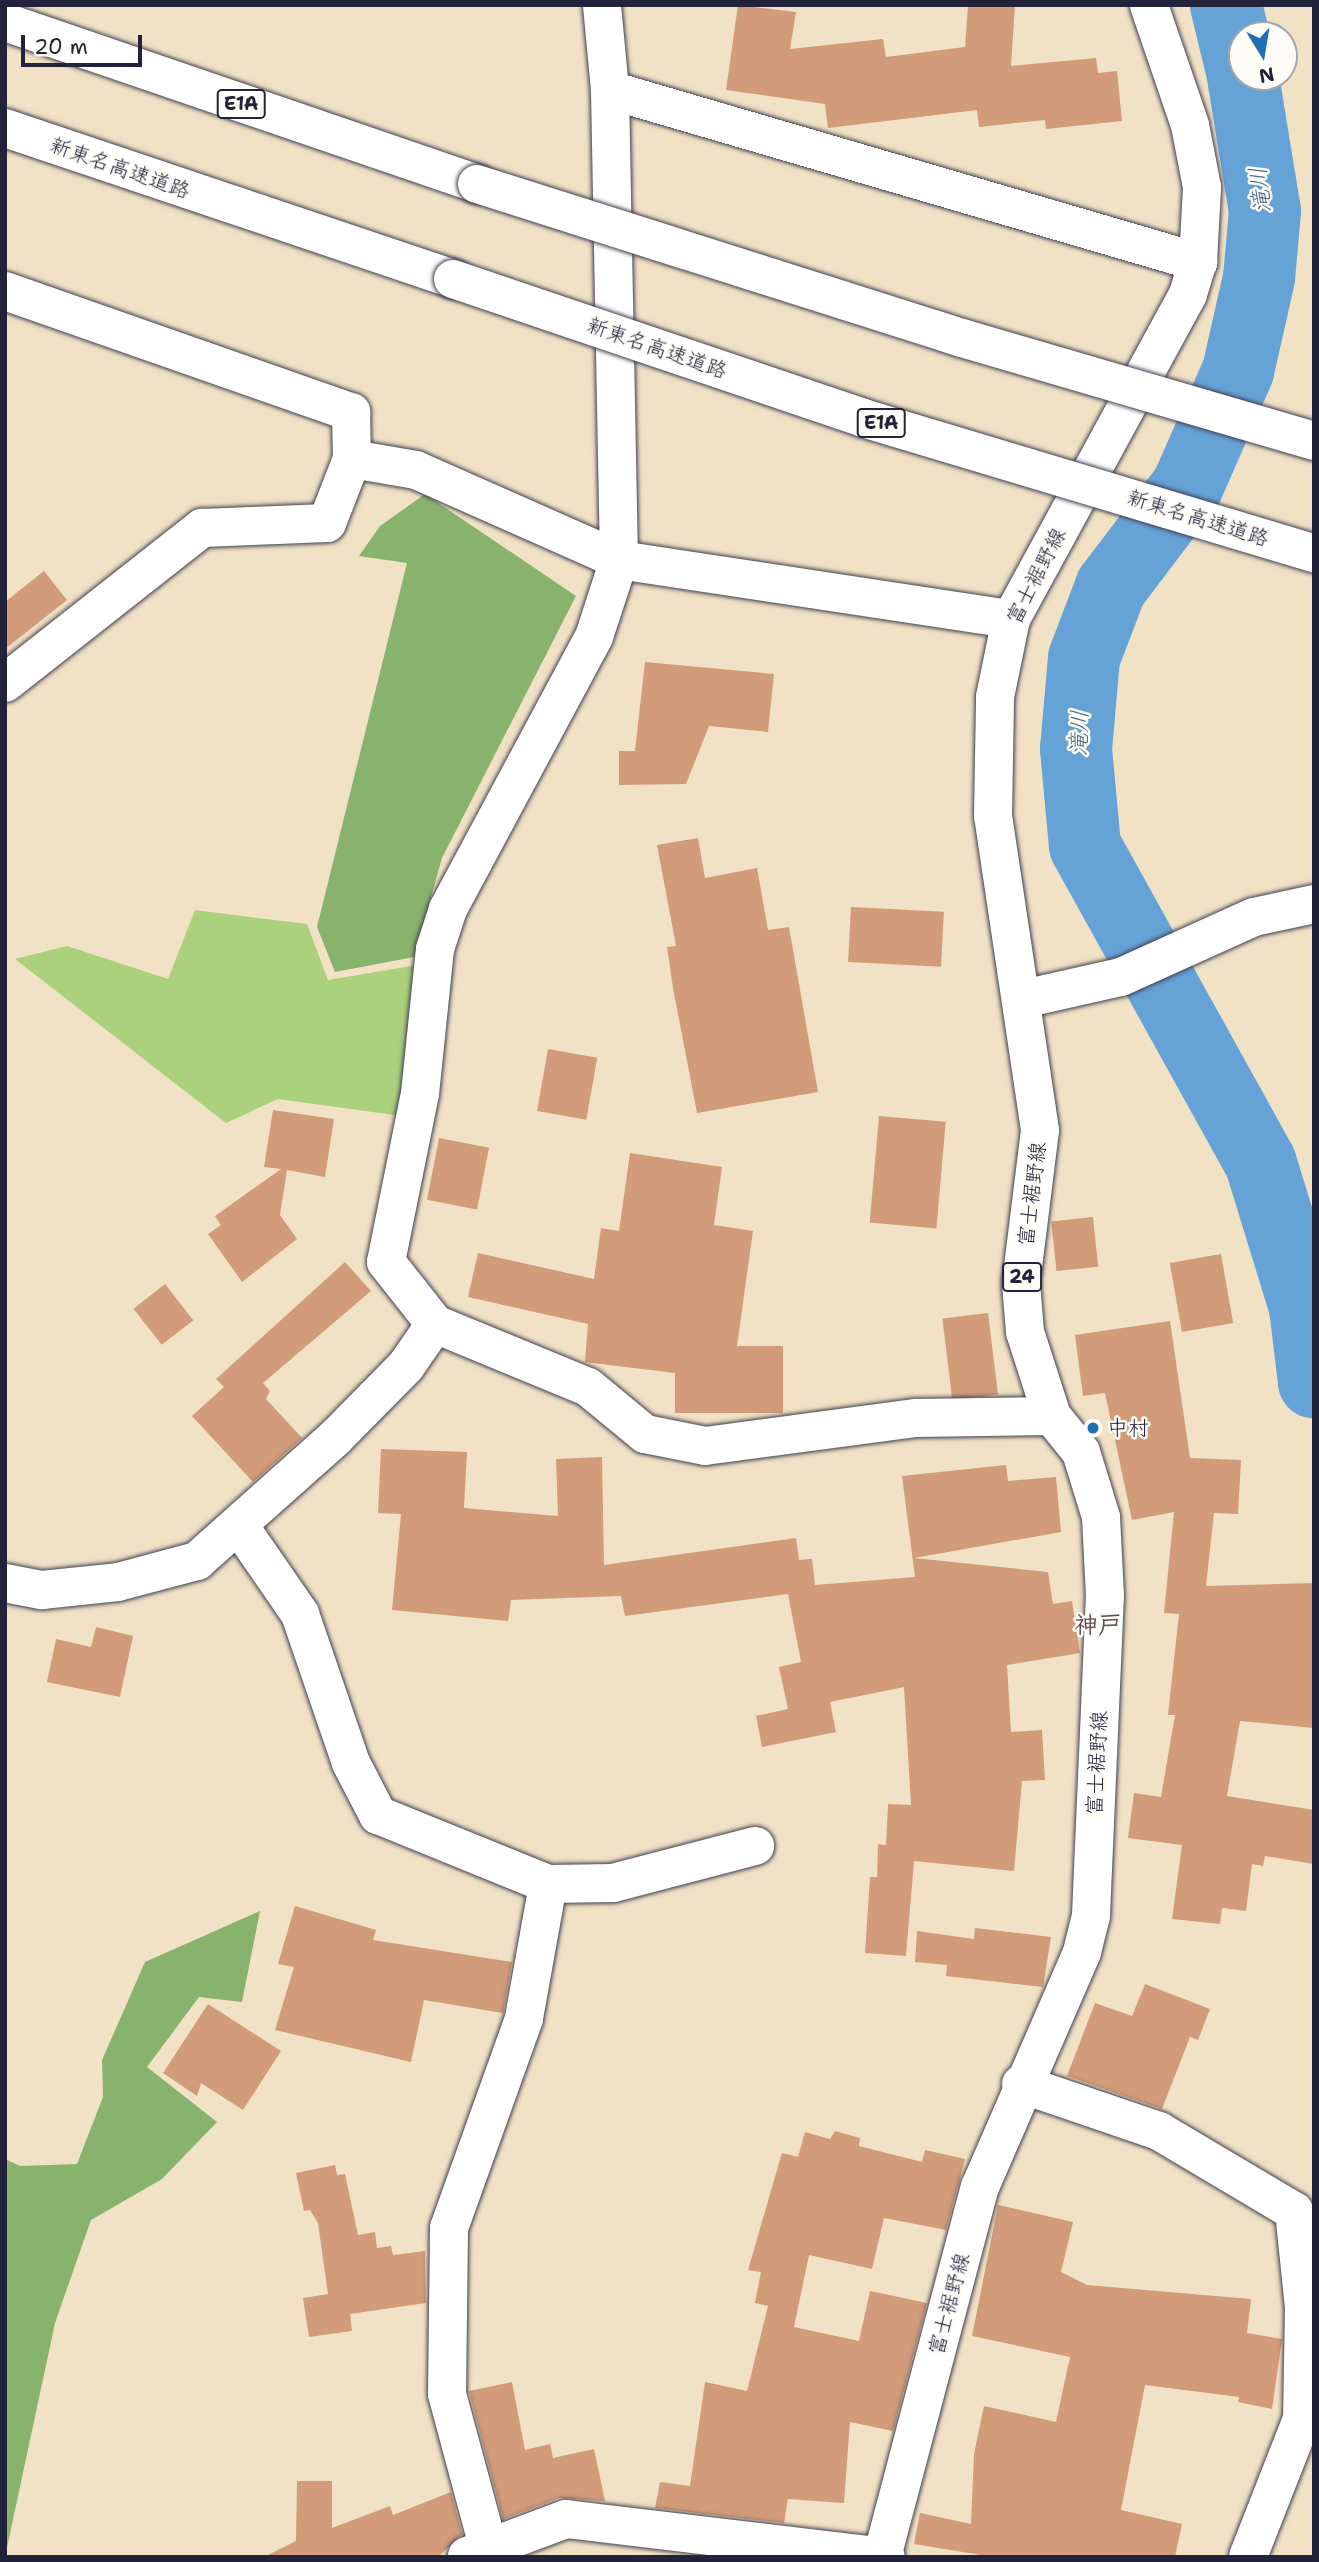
<!DOCTYPE html>
<html>
<head>
<meta charset="utf-8">
<style>
  body { margin:0 }
  #map { position:relative; width:1319px; height:2562px; overflow:hidden; background:#f1e2c5; font-family:"Shantell Sans","Klee One",sans-serif }
  div>[style] { position:absolute }
  [style*='--x'] { left:calc(var(--x)*1px); top:calc(var(--y)*1px); width:calc(var(--w)*1px); rotate:calc(var(--a)*1deg) }
  .green>* { inset:0; background:#abd17c }
  .forest>* { inset:0; background:#88b36c }
  .river>* { height:72px; margin:-36px; padding:0 36px; transform-origin:36px; border-radius:36px; background:#65a3d7 }
  .building>* { inset:0; background:#d29b79; transform-origin:0 0 }
  .roads { filter:drop-shadow(0 0 2px #413f50) drop-shadow(0 0 2px #413f50) }
  .minor>* { height:38px; margin:-19px; padding:0 19px; transform-origin:19px; border-radius:19px; background:#fff }
  .major>* { height:38px; margin:-19px; padding:0 19px; transform-origin:19px; border-radius:19px; background:#fff }
  .highway>* { height:38px; margin:-19px; padding:0 19px; transform-origin:19px; border-radius:19px; background:#fff }
  .bridges { filter:drop-shadow(0 0 2px #413f50) drop-shadow(0 0 2px #413f50) }
  .highway-bridge>* { height:38px; margin:-19px; padding:0 19px; transform-origin:19px; border-radius:19px; background:#fff }
  .dots>* { width:19px; height:19px; translate:-50% -50%; box-sizing:border-box; border:4px solid #fdfcf7; border-radius:50% }
  span { translate:-50% -50%; white-space:nowrap; text-align:center; line-height:1.15; -webkit-text-stroke:5px #fdfcf7; paint-order:stroke }
  .shield-label span { padding:2px 5px; background:#fdfcf7; border:2px solid; border-radius:5px; -webkit-text-stroke-width:0 }
  .shield-label { font-size:19px; color:#22223b; font-weight:700 }
  .street-label { font-size:21px; color:#22223b }
  .poi-label { font-size:21px; color:#22223b }
  .left { translate:0 -50%; text-align:left }
  .water-label { font-size:23px; color:#405c81; font-style:italic }
  .quarter-label { font-size:24px; color:#604c51; font-weight:700 }
  .frame { position:absolute; inset:0; border:7px solid #22223b; pointer-events:none }
  .north { position:absolute; left:1228px; top:21px; width:70px; height:70px; box-sizing:border-box; background:#fdfcf7; border:2px solid #a5a5ac; border-radius:50%; rotate:169deg; font-size:19px; font-weight:700; line-height:28px; text-align:center; color:#22223b }
  .north::after { content:''; display:block; margin:auto; width:24px; height:32px; background:#1f6fb2; clip-path:polygon(50% 0,100% 100%,50% 72%,0 100%) }
  .scale { position:absolute; left:21px; top:35px; width:121px; height:32px; box-sizing:border-box; border:4px solid #22223b; border-top:0; padding-left:9px; font-size:21px; line-height:24px; white-space:nowrap; color:#22223b; -webkit-text-stroke:5px #fdfcf7; paint-order:stroke }
</style>
</head>
<body>
<div id="map">
  <div class="green">
    <i style="clip-path:polygon(195px 910px,307px 924px,328px 980px,423px 964px,416px 1118px,278px 1099px,226px 1123px,15px 959px,67px 946px,168px 979px)"></i>
  </div>
  <div class="forest">
    <i style="clip-path:polygon(425px 494px,576px 596px,442px 858px,414px 957px,335px 972px,317px 927px,407px 563px,359px 556px,380px 526px)"></i>
    <i style="clip-path:polygon(260px 1911px,242px 2002px,199px 1997px,147px 2067px,217px 2122px,162px 2179px,91px 2220px,55px 2323px,5px 2557px,5px 2159px,20px 2166px,77px 2164px,103px 2097px,102px 2060px,145px 1962px)"></i>
  </div>
  <div class="river">
    <i style="--x:1226;--y:5;--w:68;--a:76.4"></i>
    <i style="--x:1243;--y:77;--w:136;--a:80.7"></i>
    <i style="--x:1265;--y:211;--w:67;--a:95.1"></i>
    <i style="--x:1259;--y:278;--w:95;--a:102.7"></i>
    <i style="--x:1238;--y:371;--w:127;--a:113.7"></i>
    <i style="--x:1187;--y:487;--w:126;--a:127.2"></i>
    <i style="--x:1111;--y:587;--w:76;--a:110.8"></i>
    <i style="--x:1084;--y:658;--w:91;--a:95"></i>
    <i style="--x:1076;--y:749;--w:97;--a:84.7"></i>
    <i style="--x:1085;--y:846;--w:363;--a:61"></i>
    <i style="--x:1261;--y:1164;--w:150;--a:72.9"></i>
    <i style="--x:1305;--y:1307;--w:76;--a:83.2"></i>
  </div>
  <div class="building">
    <i style="clip-path:polygon(738px 5px,796px 12px,790px 49px,883px 39px,886px 57px,965px 47px,968px 5px,1015px 5px,1011px 66px,1096px 58px,1098px 73px,1117px 71px,1122px 121px,1046px 129px,1045px 120px,979px 127px,977px 110px,828px 128px,825px 104px,726px 90px)"></i>
    <i style="clip-path:polygon(44px 571px,67px 600px,5px 649px,5px 602px)"></i>
    <i style="clip-path:polygon(645px 662px,774px 674px,768px 732px,709px 726px,686px 784px,619px 785px,619px 751px,635px 751px)"></i>
    <i style="clip-path:polygon(698px 838px,705px 878px,757px 868px,768px 930px,789px 927px,818px 1092px,697px 1113px,673px 988px,667px 947px,676px 946px,657px 845px)"></i>
    <i style="left:851px;top:907px;width:93px;height:55px;rotate:3deg"></i>
    <i style="left:548px;top:1049px;width:50px;height:63px;rotate:10deg"></i>
    <i style="clip-path:polygon(273px 1110px,334px 1119px,325px 1177px,287px 1170px,280px 1215px,297px 1239px,242px 1282px,208px 1234px,221px 1225px,215px 1216px,281px 1169px,264px 1167px)"></i>
    <i style="left:879px;top:1116px;width:67px;height:107px;rotate:5deg"></i>
    <i style="left:439px;top:1138px;width:51px;height:63px;rotate:11deg"></i>
    <i style="clip-path:polygon(630px 1153px,722px 1167px,714px 1225px,753px 1231px,737px 1346px,783px 1346px,783px 1413px,675px 1413px,675px 1373px,585px 1362px,588px 1324px,468px 1297px,478px 1253px,594px 1279px,601px 1228px,619px 1231px)"></i>
    <i style="left:1093px;top:1217px;width:50px;height:42px;rotate:84deg"></i>
    <i style="left:1221px;top:1254px;width:70px;height:52px;rotate:80deg"></i>
    <i style="clip-path:polygon(345px 1262px,371px 1291px,263px 1383px,270px 1391px,266px 1399px,302px 1438px,253px 1482px,192px 1416px,224px 1387px,216px 1379px)"></i>
    <i style="left:165px;top:1284px;width:46px;height:40px;rotate:52deg"></i>
    <i style="left:988px;top:1313px;width:82px;height:46px;rotate:83deg"></i>
    <i style="clip-path:polygon(1170px 1321px,1190px 1458px,1241px 1460px,1238px 1514px,1214px 1513px,1206px 1586px,1314px 1583px,1314px 1728px,1240px 1721px,1227px 1796px,1314px 1810px,1314px 1864px,1265px 1856px,1263px 1866px,1252px 1864px,1246px 1911px,1222px 1908px,1220px 1924px,1172px 1919px,1182px 1845px,1128px 1838px,1134px 1793px,1161px 1797px,1175px 1715px,1168px 1715px,1179px 1614px,1164px 1613px,1174px 1512px,1132px 1520px,1105px 1393px,1083px 1396px,1075px 1335px)"></i>
    <i style="clip-path:polygon(381px 1449px,467px 1452px,464px 1508px,558px 1516px,556px 1459px,602px 1457px,604px 1565px,796px 1538px,799px 1560px,812px 1559px,815px 1585px,915px 1577px,902px 1476px,1006px 1465px,1008px 1481px,1056px 1477px,1061px 1532px,914px 1558px,1048px 1572px,1053px 1604px,1072px 1601px,1080px 1653px,1007px 1665px,1011px 1732px,1042px 1730px,1045px 1780px,1022px 1781px,1014px 1871px,914px 1861px,906px 1956px,865px 1953px,870px 1877px,877px 1877px,878px 1844px,886px 1845px,888px 1804px,911px 1805px,904px 1687px,830px 1702px,836px 1732px,762px 1747px,756px 1716px,788px 1709px,779px 1667px,801px 1662px,788px 1594px,625px 1616px,621px 1596px,511px 1600px,508px 1621px,392px 1610px,401px 1514px,378px 1513px)"></i>
    <i style="clip-path:polygon(96px 1627px,133px 1636px,120px 1697px,47px 1682px,56px 1639px,91px 1647px)"></i>
    <i style="clip-path:polygon(295px 1906px,376px 1930px,373px 1940px,512px 1962px,503px 2013px,424px 2000px,411px 2062px,275px 2030px,294px 1967px,278px 1964px)"></i>
    <i style="clip-path:polygon(975px 1928px,1051px 1937px,1043px 1987px,946px 1976px,947px 1965px,915px 1962px,917px 1931px,974px 1939px)"></i>
    <i style="clip-path:polygon(1145px 1984px,1210px 2009px,1198px 2040px,1190px 2037px,1162px 2109px,1067px 2076px,1095px 2003px,1132px 2016px)"></i>
    <i style="clip-path:polygon(208px 2004px,281px 2051px,243px 2110px,201px 2083px,197px 2096px,163px 2073px)"></i>
    <i style="clip-path:polygon(835px 2131px,860px 2138px,859px 2146px,922px 2162px,925px 2150px,965px 2159px,946px 2230px,884px 2218px,872px 2269px,809px 2255px,794px 2327px,859px 2341px,870px 2291px,927px 2303px,893px 2431px,850px 2422px,844px 2503px,788px 2499px,784px 2523px,655px 2508px,660px 2482px,690px 2486px,705px 2382px,747px 2391px,768px 2306px,755px 2303px,761px 2272px,748px 2270px,782px 2153px,798px 2157px,805px 2132px,830px 2139px)"></i>
    <i style="clip-path:polygon(335px 2165px,337px 2175px,345px 2174px,358px 2235px,375px 2232px,377px 2248px,391px 2246px,393px 2255px,425px 2251px,426px 2303px,350px 2314px,352px 2331px,309px 2337px,303px 2298px,328px 2294px,318px 2223px,310px 2210px,304px 2211px,296px 2173px)"></i>
    <i style="clip-path:polygon(998px 2205px,1073px 2222px,1061px 2272px,1087px 2285px,1251px 2299px,1247px 2333px,1282px 2339px,1272px 2409px,1238px 2402px,1239px 2397px,1145px 2385px,1121px 2510px,1182px 2524px,1175px 2557px,993px 2557px,914px 2544px,920px 2513px,971px 2524px,974px 2454px,984px 2406px,1056px 2422px,1070px 2357px,972px 2336px)"></i>
    <i style="clip-path:polygon(512px 2382px,525px 2450px,550px 2444px,553px 2458px,594px 2449px,605px 2501px,559px 2498px,503px 2519px,469px 2391px)"></i>
    <i style="clip-path:polygon(297px 2481px,332px 2481px,332px 2528px,390px 2506px,393px 2515px,451px 2492px,462px 2534px,438px 2557px,264px 2557px,296px 2541px)"></i>
  </div>
  <div class="roads">
    <div class="minor">
      <i style="--x:610;--y:90;--w:613;--a:16.31"></i>
      <i style="--x:5;--y:291;--w:367;--a:19.3"></i>
      <i style="--x:351;--y:412;--w:47;--a:88.8"></i>
      <i style="--x:5;--y:683;--w:251;--a:-38.2"></i>
      <i style="--x:202;--y:528;--w:125;--a:-2.3"></i>
      <i style="--x:327;--y:523;--w:69;--a:-68.7"></i>
      <i style="--x:352;--y:459;--w:65;--a:9.8"></i>
      <i style="--x:416;--y:470;--w:222;--a:23.9"></i>
      <i style="--x:619;--y:560;--w:396;--a:8.6"></i>
      <i style="--x:1023;--y:999;--w:100;--a:-12.7"></i>
      <i style="--x:1121;--y:977;--w:146;--a:-24.3"></i>
      <i style="--x:1254;--y:917;--w:61;--a:-12.2"></i>
      <i style="--x:435;--y:1324;--w:79;--a:-128.3"></i>
      <i style="--x:386;--y:1262;--w:171;--a:-78.6"></i>
      <i style="--x:420;--y:1094;--w:146;--a:-84.1"></i>
      <i style="--x:435;--y:949;--w:42;--a:-72"></i>
      <i style="--x:448;--y:909;--w:309;--a:-61.8"></i>
      <i style="--x:594;--y:637;--w:81;--a:-72"></i>
      <i style="--x:619;--y:560;--w:470;--a:-91.1"></i>
      <i style="--x:610;--y:90;--w:85;--a:-95.4"></i>
      <i style="--x:240;--y:1527;--w:106;--a:55.4"></i>
      <i style="--x:300;--y:1614;--w:157;--a:71.1"></i>
      <i style="--x:351;--y:1763;--w:59;--a:62.6"></i>
      <i style="--x:378;--y:1815;--w:183;--a:22.1"></i>
      <i style="--x:548;--y:1884;--w:65;--a:-0.9"></i>
      <i style="--x:613;--y:1883;--w:147;--a:-14.6"></i>
      <i style="--x:5;--y:1583;--w:38;--a:11"></i>
      <i style="--x:42;--y:1590;--w:76;--a:-6"></i>
      <i style="--x:118;--y:1582;--w:82;--a:-14.9"></i>
      <i style="--x:197;--y:1561;--w:185;--a:-41.7"></i>
      <i style="--x:335;--y:1438;--w:101;--a:-45.4"></i>
      <i style="--x:406;--y:1366;--w:51;--a:-55.4"></i>
      <i style="--x:435;--y:1324;--w:165;--a:22.4"></i>
      <i style="--x:588;--y:1387;--w:74;--a:39.5"></i>
      <i style="--x:645;--y:1434;--w:61;--a:11.3"></i>
      <i style="--x:705;--y:1446;--w:213;--a:-7.6"></i>
      <i style="--x:916;--y:1418;--w:136;--a:-0.8"></i>
      <i style="--x:1021;--y:2084;--w:146;--a:18.8"></i>
      <i style="--x:1159;--y:2131;--w:157;--a:30.7"></i>
      <i style="--x:1294;--y:2211;--w:97;--a:84.1"></i>
      <i style="--x:1304;--y:2307;--w:112;--a:91"></i>
      <i style="--x:1302;--y:2419;--w:148;--a:111.4"></i>
      <i style="--x:488;--y:2546;--w:157;--a:-105.1"></i>
      <i style="--x:447;--y:2394;--w:166;--a:-89.3"></i>
      <i style="--x:449;--y:2228;--w:223;--a:-70.3"></i>
      <i style="--x:524;--y:2018;--w:136;--a:-79.8"></i>
      <i style="--x:467;--y:2556;--w:106;--a:-20.5"></i>
      <i style="--x:566;--y:2519;--w:322;--a:6.8"></i>
    </div>
    <div class="major">
      <i style="--x:882;--y:2557;--w:383;--a:-75.2"></i>
      <i style="--x:980;--y:2187;--w:256;--a:-66.5"></i>
      <i style="--x:1082;--y:1952;--w:38;--a:-76"></i>
      <i style="--x:1091;--y:1915;--w:319;--a:-87.5"></i>
      <i style="--x:1105;--y:1596;--w:79;--a:-92.9"></i>
      <i style="--x:1101;--y:1517;--w:68;--a:-107.1"></i>
      <i style="--x:1081;--y:1452;--w:46;--a:-128.9"></i>
      <i style="--x:1052;--y:1416;--w:88;--a:-107.8"></i>
      <i style="--x:1025;--y:1332;--w:49;--a:-94.7"></i>
      <i style="--x:1021;--y:1283;--w:154;--a:-82.9"></i>
      <i style="--x:1040;--y:1130;--w:317;--a:-98.5"></i>
      <i style="--x:993;--y:816;--w:119;--a:-89"></i>
      <i style="--x:995;--y:697;--w:80;--a:-78.4"></i>
      <i style="--x:1011;--y:619;--w:370;--a:-61.4"></i>
      <i style="--x:1188;--y:294;--w:34;--a:-73"></i>
      <i style="--x:1198;--y:262;--w:75;--a:-86.9"></i>
      <i style="--x:1202;--y:187;--w:63;--a:-101"></i>
      <i style="--x:1190;--y:125;--w:127;--a:-108.9"></i>
    </div>
    <div class="highway">
      <i style="--x:5;--y:22;--w:499;--a:18.9"></i>
      <i style="--x:5;--y:128;--w:473;--a:18.6"></i>
    </div>
  </div>
  <div class="bridges">
    <div class="highway-bridge">
      <i style="--x:477;--y:184;--w:509;--a:17.62"></i>
      <i style="--x:962;--y:338;--w:367;--a:16.3"></i>
      <i style="--x:453;--y:279;--w:433;--a:18.7"></i>
      <i style="--x:863;--y:418;--w:471;--a:16.7"></i>
    </div>
  </div>
  <div class="dots">
    <i style="left:1093px;top:1428px;background:#1f6fb2"></i>
  </div>
  <div class="shield-label">
    <span style="left:241px;top:104px">E1A</span>
    <span style="left:881px;top:423px">E1A</span>
    <span style="left:1022px;top:1277px">24</span>
  </div>
  <div class="street-label">
    <span style="left:120px;top:168px;rotate:19deg">新東名高速道路</span>
    <span style="left:657px;top:348px;rotate:19deg">新東名高速道路</span>
    <span style="left:1198px;top:518px;rotate:17deg">新東名高速道路</span>
    <span style="left:1036px;top:576px;rotate:-63deg">富士裾野線</span>
    <span style="left:1032px;top:1194px;rotate:-83deg">富士裾野線</span>
    <span style="left:1097px;top:1763px;rotate:-87deg">富士裾野線</span>
    <span style="left:949px;top:2304px;rotate:-75deg">富士裾野線</span>
  </div>
  <div class="poi-label">
    <span class="left" style="left:1107px;top:1428px">中村</span>
  </div>
  <div class="water-label">
    <span style="left:1260px;top:190px;rotate:-97deg">滝川</span>
    <span style="left:1079px;top:733px;rotate:-88deg">滝川</span>
  </div>
  <div class="quarter-label">
    <span style="left:1098px;top:1626px">神戸</span>
  </div>
  <div class="frame"></div>
  <div class="north">N</div>
  <div class="scale">20 m</div>
</div>
</body>
</html>
